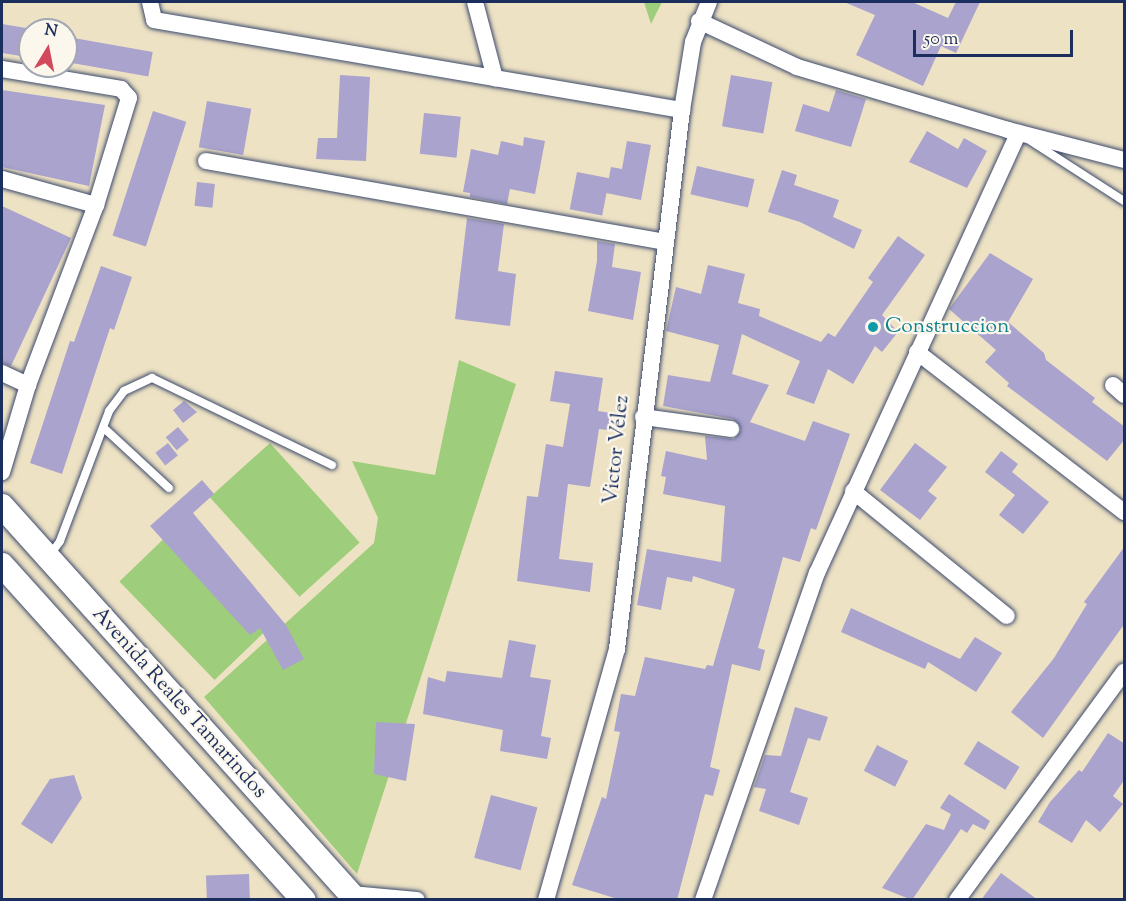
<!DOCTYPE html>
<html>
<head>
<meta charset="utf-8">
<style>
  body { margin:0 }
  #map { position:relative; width:1126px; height:901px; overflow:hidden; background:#eee2c4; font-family:"Sorts Mill Goudy",serif }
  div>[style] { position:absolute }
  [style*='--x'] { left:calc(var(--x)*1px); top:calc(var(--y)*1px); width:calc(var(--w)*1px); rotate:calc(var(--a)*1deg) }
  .green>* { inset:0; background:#9ecd7b; transform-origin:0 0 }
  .building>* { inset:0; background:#a9a3cd; transform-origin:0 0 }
  .roads { filter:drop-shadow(0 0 2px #3b4a6d) drop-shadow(0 0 2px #3b4a6d) }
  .service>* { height:8px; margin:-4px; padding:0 4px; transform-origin:4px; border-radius:4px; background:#fff }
  .minor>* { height:16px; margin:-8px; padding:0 8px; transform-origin:8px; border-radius:8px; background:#fff }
  .secondary>* { height:24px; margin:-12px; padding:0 12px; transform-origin:12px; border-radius:12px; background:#fff }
  .dots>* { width:16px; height:16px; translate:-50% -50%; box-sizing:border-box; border:3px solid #fbf7ec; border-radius:50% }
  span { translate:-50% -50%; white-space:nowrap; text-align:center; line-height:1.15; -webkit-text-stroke:4.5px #fbf7ec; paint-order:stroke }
  .culture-label { font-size:21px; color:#0d838f }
  .left { translate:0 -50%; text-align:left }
  .street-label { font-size:21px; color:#1b2f5e }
  .frame { position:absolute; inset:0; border:3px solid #1b2f5e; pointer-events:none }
  .north { position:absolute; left:18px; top:18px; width:60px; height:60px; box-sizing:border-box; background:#fbf7ec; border:2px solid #a1a7b3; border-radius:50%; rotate:10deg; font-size:16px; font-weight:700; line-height:24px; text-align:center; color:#1b2f5e }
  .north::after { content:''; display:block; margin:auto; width:21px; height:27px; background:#d1495b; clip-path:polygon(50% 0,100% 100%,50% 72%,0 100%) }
  .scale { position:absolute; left:913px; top:30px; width:160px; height:27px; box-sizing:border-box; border:3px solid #1b2f5e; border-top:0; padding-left:8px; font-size:18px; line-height:21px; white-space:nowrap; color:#1b2f5e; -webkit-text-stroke:4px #fbf7ec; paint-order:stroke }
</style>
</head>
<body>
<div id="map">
  <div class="green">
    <i style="clip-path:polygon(644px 2px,662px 2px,651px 24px)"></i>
    <i style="clip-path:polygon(459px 360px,516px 384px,357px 874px,204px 697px,374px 543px,378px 518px,352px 461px,435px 475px)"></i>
    <i style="left:270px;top:443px;width:134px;height:81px;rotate:48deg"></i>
    <i style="left:177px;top:526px;width:137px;height:80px;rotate:46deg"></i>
  </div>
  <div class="building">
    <i style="clip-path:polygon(844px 2px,912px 2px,948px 18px,956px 2px,980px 2px,956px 53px,941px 46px,923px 86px,856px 55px,875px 15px)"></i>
    <i style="clip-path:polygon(2px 24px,32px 29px,27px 57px,2px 53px)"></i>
    <i style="left:68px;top:37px;width:86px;height:25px;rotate:10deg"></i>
    <i style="clip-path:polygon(340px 75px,370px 77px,366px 161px,316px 159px,318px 138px,337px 138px)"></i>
    <i style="left:731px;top:75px;width:42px;height:52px;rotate:10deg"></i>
    <i style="clip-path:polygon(2px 90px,105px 105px,89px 186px,2px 167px)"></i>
    <i style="clip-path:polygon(836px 90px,866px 99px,851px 147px,795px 131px,803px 104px,829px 112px)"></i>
    <i style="left:207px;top:101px;width:45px;height:47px;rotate:10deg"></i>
    <i style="left:153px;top:111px;width:35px;height:131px;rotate:18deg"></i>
    <i style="left:424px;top:113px;width:37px;height:41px;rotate:6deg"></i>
    <i style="clip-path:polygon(927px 131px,958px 149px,964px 138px,987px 151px,967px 188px,909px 162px)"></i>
    <i style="clip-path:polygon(524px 137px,545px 141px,535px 194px,510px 189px,507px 204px,470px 197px,470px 193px,463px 192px,471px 149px,498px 155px,501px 141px,523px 146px)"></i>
    <i style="clip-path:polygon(627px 141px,651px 145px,641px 200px,606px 193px,611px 167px,622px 169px)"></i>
    <i style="left:697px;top:166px;width:59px;height:29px;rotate:13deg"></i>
    <i style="clip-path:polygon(782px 170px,797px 175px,794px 185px,839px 200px,833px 217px,862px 230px,854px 249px,800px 222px,768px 212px)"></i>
    <i style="left:577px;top:172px;width:33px;height:38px;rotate:11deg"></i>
    <i style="left:197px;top:182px;width:18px;height:24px;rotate:6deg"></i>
    <i style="clip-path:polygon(2px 206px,71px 238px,11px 366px,2px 363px)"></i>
    <i style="clip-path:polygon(467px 218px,504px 224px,498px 271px,516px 274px,510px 326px,455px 319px)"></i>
    <i style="clip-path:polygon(898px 236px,925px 255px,882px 315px,898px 332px,882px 352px,875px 346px,853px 384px,828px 369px,814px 404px,786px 394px,800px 361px,742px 334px,732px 374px,769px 385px,750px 422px,805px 441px,813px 421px,850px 434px,816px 530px,811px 528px,800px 562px,783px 557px,758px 648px,765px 650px,760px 671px,732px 664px,710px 767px,720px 770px,713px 796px,705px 794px,677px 900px,621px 900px,572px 885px,602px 797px,606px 799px,620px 732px,614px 731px,621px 694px,635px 696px,645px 657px,705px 669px,707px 665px,713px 666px,735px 589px,693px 576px,692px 582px,667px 577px,661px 610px,637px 605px,647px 549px,721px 562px,725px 506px,663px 494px,666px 477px,661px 476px,666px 451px,707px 460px,705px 436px,734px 439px,741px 430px,733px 419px,663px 406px,668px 375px,710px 382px,719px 345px,666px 331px,676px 287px,701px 294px,708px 265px,745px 274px,738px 303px,760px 309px,759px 316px,821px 342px,828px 333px,835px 337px,873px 282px,868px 278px)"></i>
    <i style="clip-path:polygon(597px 241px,615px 244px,612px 267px,641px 272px,633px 320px,588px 311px,597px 261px)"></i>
    <i style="clip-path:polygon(990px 253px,1033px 279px,1008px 322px,1044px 353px,1046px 360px,1095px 398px,1092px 402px,1125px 427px,1125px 439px,1107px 461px,1007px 386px,1009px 383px,985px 362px,996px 350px,949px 309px)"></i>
    <i style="clip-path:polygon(101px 266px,132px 277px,114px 330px,110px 328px,62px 474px,30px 463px,70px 341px,74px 342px)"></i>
    <i style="clip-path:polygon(555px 371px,603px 378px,598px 411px,611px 413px,608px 430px,599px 429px,590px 487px,568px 484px,559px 559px,593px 563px,590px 592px,517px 581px,527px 496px,538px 497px,546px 444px,563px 447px,570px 404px,550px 401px)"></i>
    <i style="clip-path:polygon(184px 401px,197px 412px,183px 423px,173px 410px)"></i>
    <i style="left:178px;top:427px;width:17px;height:16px;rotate:50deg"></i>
    <i style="left:168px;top:443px;width:16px;height:16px;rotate:52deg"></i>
    <i style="clip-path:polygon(915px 443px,947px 467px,928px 491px,937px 498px,920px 520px,880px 490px)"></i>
    <i style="clip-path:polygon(1001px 451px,1018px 464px,1012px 472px,1049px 502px,1023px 534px,999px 515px,1015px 495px,985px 472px)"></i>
    <i style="clip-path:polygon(202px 480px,214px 494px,193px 513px,286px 625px,304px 659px,283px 670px,260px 628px,250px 635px,150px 526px)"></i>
    <i style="clip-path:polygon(1125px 546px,1125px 623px,1043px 738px,1011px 712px,1054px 658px,1087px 604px,1084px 602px)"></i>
    <i style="clip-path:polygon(851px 608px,960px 659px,975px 637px,1002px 653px,976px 692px,928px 662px,925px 669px,841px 632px)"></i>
    <i style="clip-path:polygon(509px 640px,536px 645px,530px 677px,551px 680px,541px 736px,551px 738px,547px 759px,500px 751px,503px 730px,423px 714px,428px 677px,445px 682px,447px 671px,502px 678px)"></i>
    <i style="clip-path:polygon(795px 707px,828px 717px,820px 741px,808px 738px,790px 792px,808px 798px,799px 825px,759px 811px,766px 789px,754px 787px,765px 755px,781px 756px)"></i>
    <i style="clip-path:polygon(376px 722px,415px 724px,406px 781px,374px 774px)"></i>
    <i style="clip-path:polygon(1108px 733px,1125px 744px,1125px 779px,1113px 796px,1123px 804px,1100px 832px,1086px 820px,1072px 843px,1038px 822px,1050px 802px,1079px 770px,1082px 772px)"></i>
    <i style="left:978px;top:741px;width:49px;height:27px;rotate:32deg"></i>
    <i style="left:877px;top:745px;width:35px;height:29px;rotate:27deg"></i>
    <i style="clip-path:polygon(74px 775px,82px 798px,52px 844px,21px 824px,50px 779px)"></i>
    <i style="clip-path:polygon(949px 794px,990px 821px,985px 830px,973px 824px,967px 833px,961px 829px,912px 900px,882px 888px,926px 824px,944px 830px,951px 814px,940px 808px)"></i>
    <i style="left:491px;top:795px;width:48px;height:65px;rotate:15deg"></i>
    <i style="clip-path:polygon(1001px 873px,1038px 900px,981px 900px)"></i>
    <i style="left:249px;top:874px;width:26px;height:43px;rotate:88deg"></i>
  </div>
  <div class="roads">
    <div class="service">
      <i style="--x:1031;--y:141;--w:111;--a:32.8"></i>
      <i style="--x:105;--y:429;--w:87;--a:42.7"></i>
      <i style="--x:50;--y:555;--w:17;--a:-54"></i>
      <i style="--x:60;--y:541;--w:139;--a:-69.3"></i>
      <i style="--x:109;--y:411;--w:25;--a:-53"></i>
      <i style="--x:124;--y:391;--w:31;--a:-25"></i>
      <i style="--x:152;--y:378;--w:200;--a:25.8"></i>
    </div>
    <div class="minor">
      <i style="--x:150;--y:2;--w:18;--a:77"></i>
      <i style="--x:154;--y:20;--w:536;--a:9.67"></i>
      <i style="--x:475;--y:2;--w:79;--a:75.3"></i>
      <i style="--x:699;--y:21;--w:108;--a:25.1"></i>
      <i style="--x:797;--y:67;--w:220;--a:16.6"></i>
      <i style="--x:1008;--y:130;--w:120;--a:14.5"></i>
      <i style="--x:2;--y:69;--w:121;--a:9.5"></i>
      <i style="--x:121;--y:89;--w:12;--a:48"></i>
      <i style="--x:129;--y:98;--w:112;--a:107.1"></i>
      <i style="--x:96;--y:205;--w:192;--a:110.7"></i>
      <i style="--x:28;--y:385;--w:91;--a:106.6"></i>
      <i style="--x:206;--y:161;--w:465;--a:10"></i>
      <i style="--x:2;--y:179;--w:98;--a:15.5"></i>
      <i style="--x:917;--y:352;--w:262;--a:37.7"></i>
      <i style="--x:2;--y:373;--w:29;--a:25"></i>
      <i style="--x:1113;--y:385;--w:15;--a:42"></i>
      <i style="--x:643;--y:417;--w:89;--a:7.8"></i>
      <i style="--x:853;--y:491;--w:198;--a:39.1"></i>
      <i style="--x:351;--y:894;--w:66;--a:5.2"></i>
      <i style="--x:546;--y:900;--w:261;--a:-74.2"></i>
      <i style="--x:617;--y:649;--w:543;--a:-83.12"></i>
      <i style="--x:682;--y:110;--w:69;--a:-80.8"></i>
      <i style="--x:693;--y:42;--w:43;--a:-68.2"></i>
      <i style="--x:703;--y:900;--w:346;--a:-70.8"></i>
      <i style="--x:817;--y:573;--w:484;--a:-65.4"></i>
      <i style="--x:957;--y:900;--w:283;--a:-53.8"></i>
    </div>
    <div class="secondary">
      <i style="--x:2;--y:506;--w:530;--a:48.06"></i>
      <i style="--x:2;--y:565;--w:451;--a:48"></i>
    </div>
  </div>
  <div class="dots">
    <i style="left:873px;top:327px;background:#0f9aa8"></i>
  </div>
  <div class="culture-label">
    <span class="left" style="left:885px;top:327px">Construccion</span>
  </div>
  <div class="street-label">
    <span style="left:617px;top:450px;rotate:-84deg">Victor Vélez</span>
    <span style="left:179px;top:703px;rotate:48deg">Avenida Reales Tamarindos</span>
  </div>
  <div class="frame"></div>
  <div class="north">N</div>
  <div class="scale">50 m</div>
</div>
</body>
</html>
